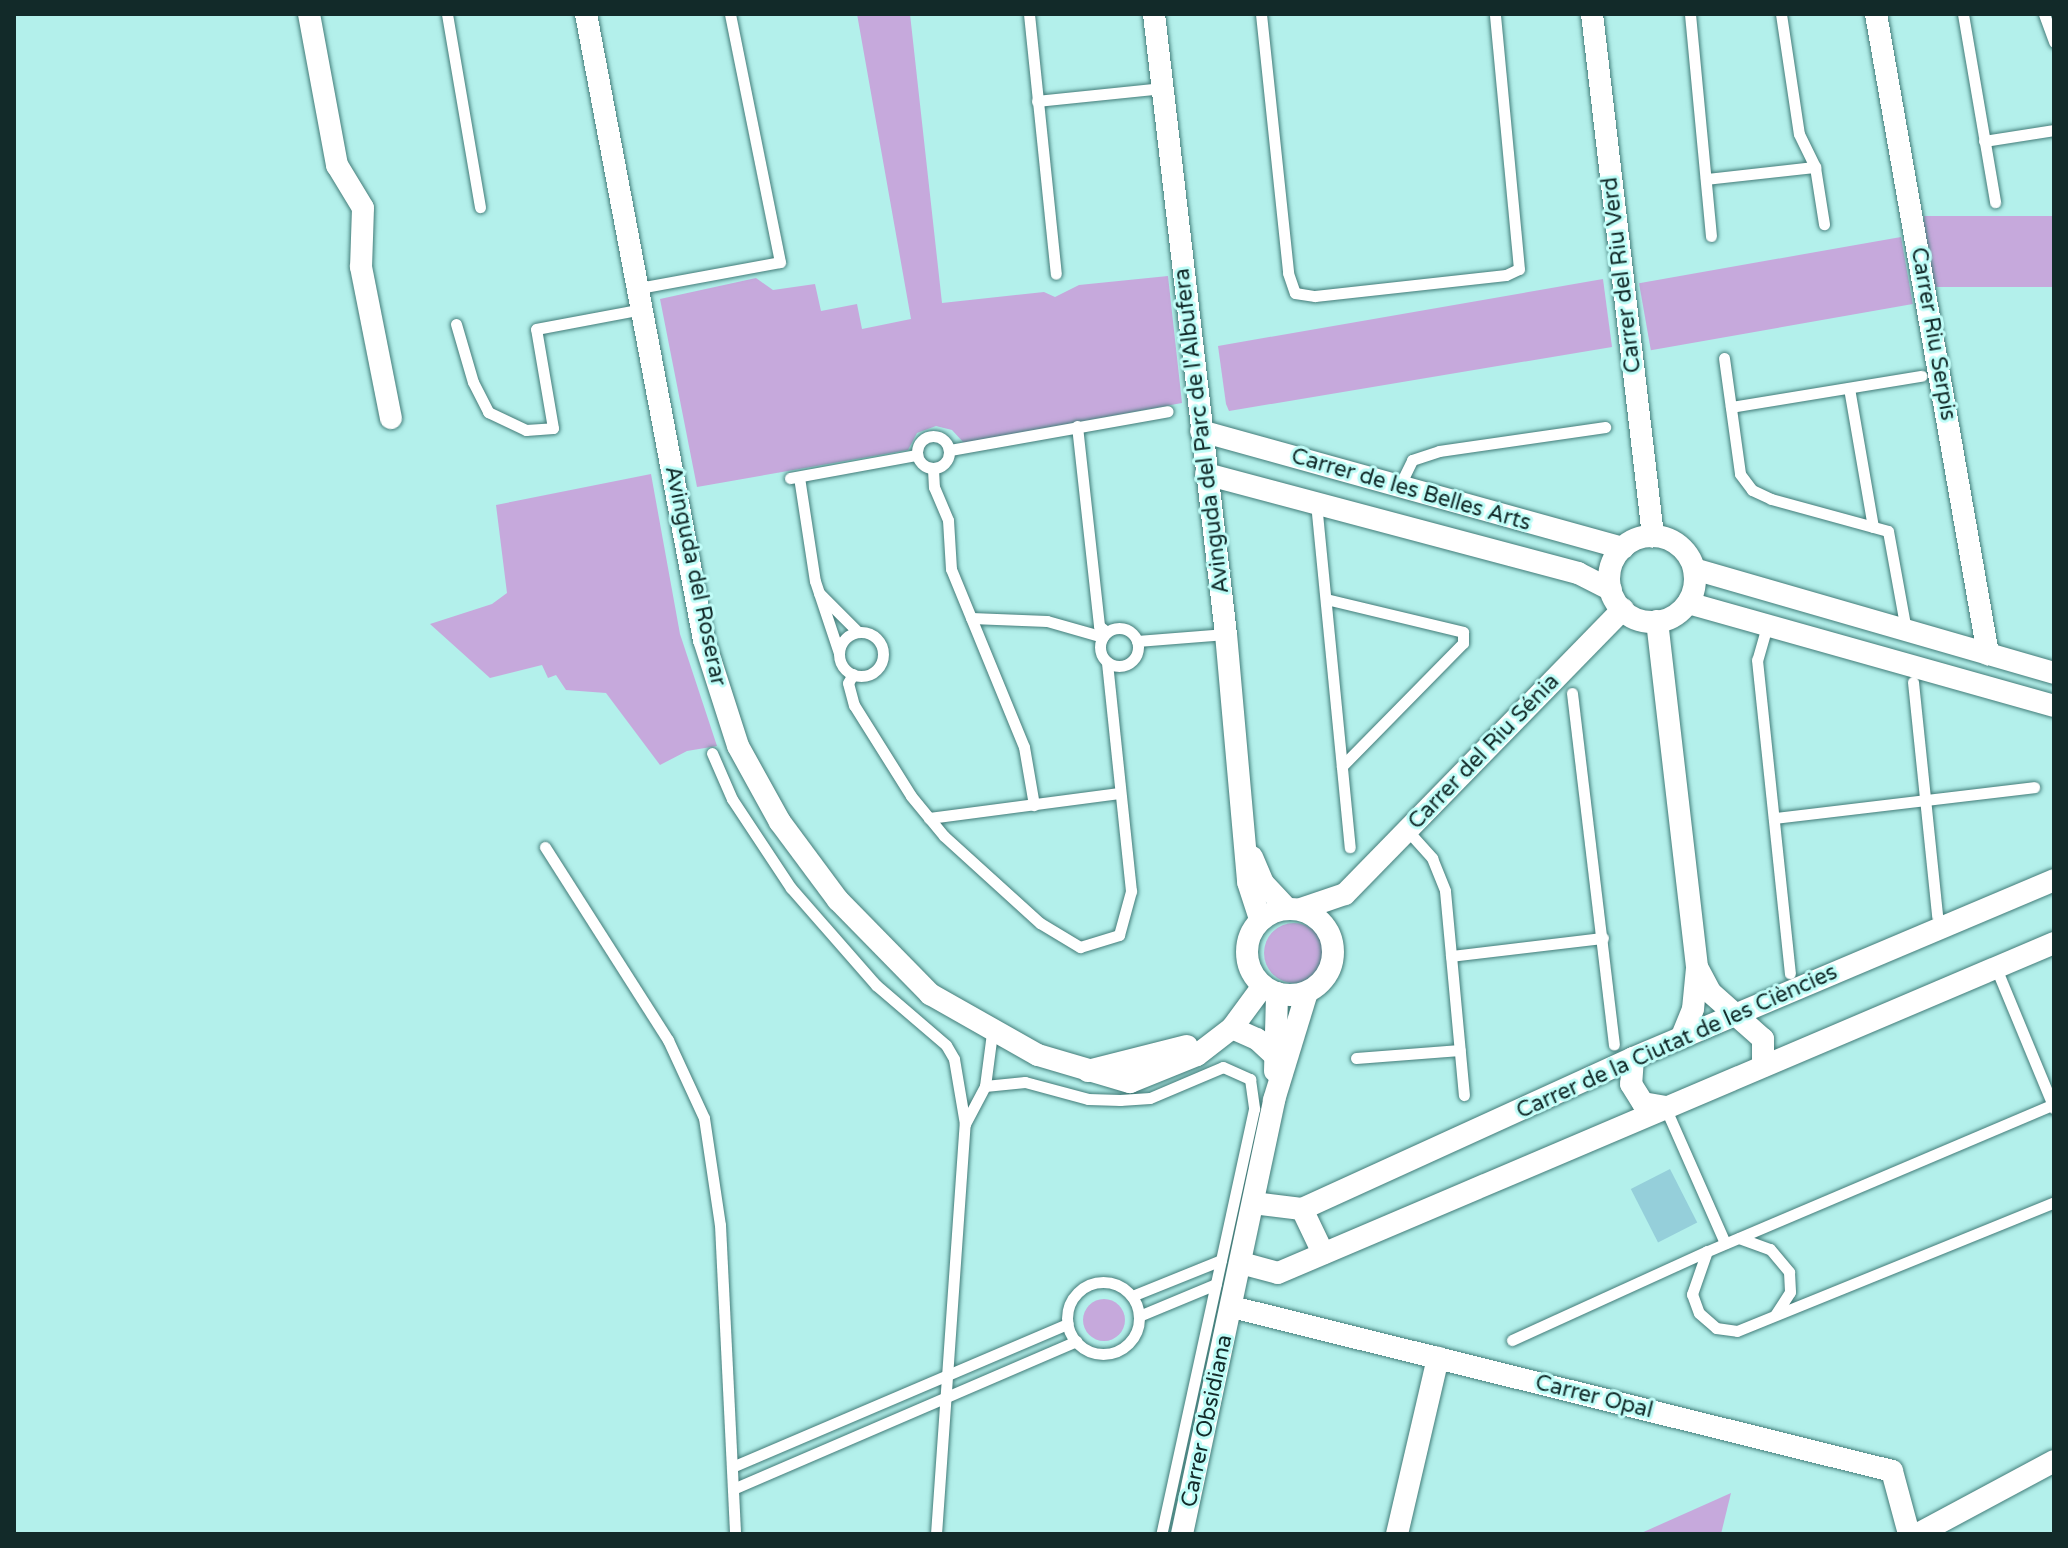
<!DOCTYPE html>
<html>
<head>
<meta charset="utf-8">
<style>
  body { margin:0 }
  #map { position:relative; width:2068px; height:1548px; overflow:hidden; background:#b3f0eb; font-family:"Varela Round",sans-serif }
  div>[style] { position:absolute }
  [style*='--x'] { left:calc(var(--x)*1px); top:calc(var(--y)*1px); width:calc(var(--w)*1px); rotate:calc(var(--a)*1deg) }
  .green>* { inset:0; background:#c6a9dc; transform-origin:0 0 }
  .round { border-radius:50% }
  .building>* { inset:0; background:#95cfda; transform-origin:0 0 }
  .roads { filter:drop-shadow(0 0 2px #437c79) drop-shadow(0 0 2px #437c79) }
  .service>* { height:11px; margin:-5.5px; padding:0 5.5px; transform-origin:5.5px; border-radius:5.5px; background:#fff }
  .service>.ring { margin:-5.5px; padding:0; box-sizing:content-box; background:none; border:11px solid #fff; border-radius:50% }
  .minor>* { height:22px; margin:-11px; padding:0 11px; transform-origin:11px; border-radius:11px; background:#fff }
  .minor>.ring { margin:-11px; padding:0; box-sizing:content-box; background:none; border:22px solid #fff; border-radius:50% }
  span { translate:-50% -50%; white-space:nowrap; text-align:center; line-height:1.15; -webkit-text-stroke:6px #c0fdf8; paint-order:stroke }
  .street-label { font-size:22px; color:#122a29 }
  .frame { position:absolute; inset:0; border:16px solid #122a29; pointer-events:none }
</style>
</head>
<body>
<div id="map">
  <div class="green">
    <i style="clip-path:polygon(857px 14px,910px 14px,942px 303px,1044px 292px,1055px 297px,1079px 285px,1168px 276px,1182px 403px,964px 443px,952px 430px,936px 426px,917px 433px,908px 450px,697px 487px,660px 299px,756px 278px,773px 290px,815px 284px,821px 311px,857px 304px,862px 329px,911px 319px)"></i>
    <i style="left:2054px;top:216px;width:71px;height:130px;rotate:90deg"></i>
    <i style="left:1901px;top:237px;width:68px;height:266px;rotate:80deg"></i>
    <i style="clip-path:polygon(1603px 279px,1612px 347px,1229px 411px,1226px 404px,1218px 346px)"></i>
    <i style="clip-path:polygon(651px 474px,680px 634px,717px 746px,687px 751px,660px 765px,606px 693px,566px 690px,556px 675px,548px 678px,542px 665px,490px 678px,430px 624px,492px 604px,507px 593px,496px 505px)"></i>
    <i class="round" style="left:1264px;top:923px;width:60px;height:60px"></i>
    <i class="round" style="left:1083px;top:1299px;width:42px;height:42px"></i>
    <i style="clip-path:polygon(1731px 1493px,1721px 1534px,1639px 1534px)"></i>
  </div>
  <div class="building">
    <i style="left:1670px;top:1169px;width:60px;height:44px;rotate:63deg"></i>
  </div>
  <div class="roads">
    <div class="service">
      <i style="--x:447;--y:14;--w:196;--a:80.3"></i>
      <i style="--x:1029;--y:14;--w:261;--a:84.1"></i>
      <i style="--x:1261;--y:14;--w:260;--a:84"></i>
      <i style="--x:1288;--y:273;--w:21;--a:71"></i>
      <i style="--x:1295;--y:293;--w:20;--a:9"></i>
      <i style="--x:1315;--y:296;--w:192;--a:-6.3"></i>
      <i style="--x:1506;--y:275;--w:14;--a:-25"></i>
      <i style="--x:1519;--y:269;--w:256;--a:-95.4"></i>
      <i style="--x:1690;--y:14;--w:223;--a:84.6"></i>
      <i style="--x:1781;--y:14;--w:121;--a:81.5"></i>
      <i style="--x:1799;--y:134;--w:37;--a:64"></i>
      <i style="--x:1815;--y:167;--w:58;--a:81"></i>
      <i style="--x:1963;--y:14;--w:191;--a:80.3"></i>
      <i style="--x:2044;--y:14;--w:30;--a:70"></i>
      <i style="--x:1037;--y:101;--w:126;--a:-5.9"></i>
      <i style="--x:1984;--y:141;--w:71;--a:-8.9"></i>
      <i style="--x:1706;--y:179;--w:110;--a:-6.3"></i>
      <i style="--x:639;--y:288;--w:143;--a:-10.4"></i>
      <i style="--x:780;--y:262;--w:253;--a:-101.4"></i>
      <i style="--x:456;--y:324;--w:60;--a:73.7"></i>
      <i style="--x:473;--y:382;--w:34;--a:63"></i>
      <i style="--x:488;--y:412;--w:42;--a:25.3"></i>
      <i style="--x:526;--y:430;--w:27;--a:-4"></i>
      <i style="--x:553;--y:428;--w:100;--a:-99.7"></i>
      <i style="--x:536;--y:329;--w:109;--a:-10.6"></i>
      <i style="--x:1724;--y:358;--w:117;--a:82.1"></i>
      <i style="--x:1740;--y:474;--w:20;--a:53"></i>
      <i style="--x:1752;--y:490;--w:21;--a:25"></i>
      <i style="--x:1771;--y:499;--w:121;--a:15.3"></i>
      <i style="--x:1888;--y:531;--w:101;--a:79.7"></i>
      <i style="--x:1849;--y:388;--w:141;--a:80.2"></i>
      <i style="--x:1731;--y:407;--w:193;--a:-9.3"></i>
      <i style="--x:1077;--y:426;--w:201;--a:83.7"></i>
      <i style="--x:1099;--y:626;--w:10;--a:37"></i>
      <i class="ring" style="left:917px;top:436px;width:21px;height:21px"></i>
      <i style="--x:950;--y:450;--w:221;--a:-10.1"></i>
      <i style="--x:933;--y:469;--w:18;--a:87"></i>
      <i style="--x:934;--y:487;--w:36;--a:67"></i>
      <i style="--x:948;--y:520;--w:49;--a:86.5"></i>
      <i style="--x:951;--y:569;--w:192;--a:67.7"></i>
      <i style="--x:1024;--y:747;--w:59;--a:80.2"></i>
      <i style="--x:799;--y:477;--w:105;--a:81.3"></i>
      <i style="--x:815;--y:581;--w:76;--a:71.6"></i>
      <i style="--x:790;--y:478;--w:129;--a:-10.3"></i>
      <i style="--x:1399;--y:487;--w:30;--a:-64"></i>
      <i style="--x:1412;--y:460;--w:28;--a:-18"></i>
      <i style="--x:1439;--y:451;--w:168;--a:-8.2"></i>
      <i style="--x:1316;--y:503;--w:346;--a:84.4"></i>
      <i style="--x:819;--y:593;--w:55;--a:45"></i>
      <i style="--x:1326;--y:599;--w:141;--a:13.5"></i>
      <i style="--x:1463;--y:632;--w:11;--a:90"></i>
      <i style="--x:1463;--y:643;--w:173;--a:134.5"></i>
      <i style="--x:971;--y:618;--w:76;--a:2.3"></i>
      <i style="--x:1047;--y:621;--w:58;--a:15.9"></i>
      <i style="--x:1767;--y:626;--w:35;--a:106"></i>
      <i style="--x:1757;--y:660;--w:315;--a:84"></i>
      <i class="ring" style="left:1100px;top:628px;width:27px;height:27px"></i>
      <i class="ring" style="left:839px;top:632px;width:33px;height:33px"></i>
      <i style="--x:1137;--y:641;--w:89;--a:-4.5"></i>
      <i style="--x:853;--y:674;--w:10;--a:119"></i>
      <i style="--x:848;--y:683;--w:23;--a:75"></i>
      <i style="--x:854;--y:705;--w:107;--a:57.9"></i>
      <i style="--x:911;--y:796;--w:52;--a:50.5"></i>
      <i style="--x:944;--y:836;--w:130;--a:42.2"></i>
      <i style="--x:1040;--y:923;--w:47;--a:31"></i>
      <i style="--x:1080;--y:947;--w:41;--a:-17.1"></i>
      <i style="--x:1119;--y:935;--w:46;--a:-74.7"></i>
      <i style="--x:1131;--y:891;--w:230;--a:-96"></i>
      <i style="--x:1913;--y:682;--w:235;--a:84.1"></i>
      <i style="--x:1572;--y:693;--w:354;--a:83.2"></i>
      <i style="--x:712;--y:753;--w:50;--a:66.5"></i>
      <i style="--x:732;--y:799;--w:107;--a:56.5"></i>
      <i style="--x:791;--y:888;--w:129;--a:48.8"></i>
      <i style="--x:876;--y:985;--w:92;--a:40.6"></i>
      <i style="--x:946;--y:1045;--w:16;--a:60"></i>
      <i style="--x:954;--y:1059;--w:66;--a:80.4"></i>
      <i style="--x:929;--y:818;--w:192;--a:-7.5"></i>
      <i style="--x:1775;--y:818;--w:261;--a:-6.8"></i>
      <i style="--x:1407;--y:830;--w:38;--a:48"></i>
      <i style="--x:1432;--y:858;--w:35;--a:68"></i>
      <i style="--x:1445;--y:891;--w:205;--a:84.7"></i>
      <i style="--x:545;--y:847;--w:229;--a:57.5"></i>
      <i style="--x:668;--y:1040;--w:86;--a:65.2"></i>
      <i style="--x:704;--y:1118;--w:108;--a:81.5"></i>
      <i style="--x:720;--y:1225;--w:309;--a:87.2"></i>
      <i style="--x:1451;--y:956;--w:153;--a:-6.8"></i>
      <i style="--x:1996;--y:968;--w:152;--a:67.5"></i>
      <i style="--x:1356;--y:1058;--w:104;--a:-4.4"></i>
      <i style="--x:985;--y:1086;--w:40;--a:-5.7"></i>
      <i style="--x:1025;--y:1082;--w:65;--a:15.1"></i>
      <i style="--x:1088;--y:1099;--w:32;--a:2"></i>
      <i style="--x:1120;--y:1100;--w:30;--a:-4"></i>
      <i style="--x:1150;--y:1098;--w:79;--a:-23"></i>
      <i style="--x:1223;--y:1067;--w:30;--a:24"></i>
      <i style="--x:1250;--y:1079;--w:30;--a:82"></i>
      <i style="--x:1254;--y:1109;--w:435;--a:102.3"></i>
      <i style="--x:2054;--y:1104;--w:377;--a:157"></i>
      <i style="--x:1707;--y:1251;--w:46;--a:109.2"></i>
      <i style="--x:1692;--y:1294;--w:20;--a:70"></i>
      <i style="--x:1699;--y:1313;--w:23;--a:41"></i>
      <i style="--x:1716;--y:1328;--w:21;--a:8"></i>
      <i style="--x:1737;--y:1331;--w:342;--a:-22.1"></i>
      <i style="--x:1665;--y:1107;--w:149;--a:66.2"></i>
      <i style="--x:1739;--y:1238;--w:33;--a:20"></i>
      <i style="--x:1770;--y:1249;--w:30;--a:50"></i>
      <i style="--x:1789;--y:1272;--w:20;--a:87"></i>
      <i style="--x:1790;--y:1292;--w:27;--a:123"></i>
      <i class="ring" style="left:1067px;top:1282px;width:61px;height:61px"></i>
      <i style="--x:1132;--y:1296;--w:96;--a:-22"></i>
      <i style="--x:1139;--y:1316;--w:83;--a:-22.6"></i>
      <i style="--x:1512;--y:1340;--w:214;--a:-24.5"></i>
      <i style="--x:732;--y:1467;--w:365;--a:-23.1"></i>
      <i style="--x:733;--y:1489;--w:374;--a:-23.3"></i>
      <i style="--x:936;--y:1534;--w:411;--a:-86"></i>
      <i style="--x:965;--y:1124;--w:43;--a:-62.2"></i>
      <i style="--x:985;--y:1086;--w:53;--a:-82.5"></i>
    </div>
    <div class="minor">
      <i style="--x:309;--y:14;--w:154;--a:79.5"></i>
      <i style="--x:337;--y:165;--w:50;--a:58.8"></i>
      <i style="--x:363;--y:208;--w:59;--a:91.9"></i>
      <i style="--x:361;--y:267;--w:154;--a:78.8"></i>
      <i style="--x:586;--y:14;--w:637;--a:79.33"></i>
      <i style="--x:704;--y:640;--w:111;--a:72.2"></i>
      <i style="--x:738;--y:746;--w:87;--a:61.1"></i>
      <i style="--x:780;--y:822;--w:97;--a:53.4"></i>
      <i style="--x:838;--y:900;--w:132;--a:45.6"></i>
      <i style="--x:930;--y:994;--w:124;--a:29.5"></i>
      <i style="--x:1038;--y:1055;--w:96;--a:16.4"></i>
      <i style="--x:1130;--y:1082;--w:72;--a:-21.9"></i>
      <i style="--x:1197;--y:1055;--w:44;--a:-37.6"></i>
      <i style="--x:1232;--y:1028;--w:52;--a:-53.6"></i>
      <i style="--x:1154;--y:14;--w:624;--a:83.38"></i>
      <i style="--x:1226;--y:634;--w:249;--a:84.9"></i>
      <i style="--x:1248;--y:882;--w:40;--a:72"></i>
      <i style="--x:1592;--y:14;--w:526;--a:83.33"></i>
      <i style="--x:1876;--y:14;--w:650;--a:80.07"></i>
      <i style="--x:1201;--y:431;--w:438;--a:15.5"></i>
      <i style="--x:1206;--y:474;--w:385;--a:14.9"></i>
      <i style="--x:1578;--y:573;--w:37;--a:27"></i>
      <i class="ring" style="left:1609px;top:536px;width:64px;height:64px"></i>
      <i style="--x:1694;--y:569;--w:375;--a:16.1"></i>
      <i style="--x:1688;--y:603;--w:380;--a:15.7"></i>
      <i style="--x:1657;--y:621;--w:349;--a:83.4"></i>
      <i style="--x:1697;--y:968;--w:41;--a:95.6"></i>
      <i style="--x:1693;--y:1009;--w:31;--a:112"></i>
      <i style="--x:1252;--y:857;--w:28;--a:67"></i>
      <i style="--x:1263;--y:883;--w:34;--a:47"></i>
      <i class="ring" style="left:1247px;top:909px;width:64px;height:64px"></i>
      <i style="--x:1301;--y:909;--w:46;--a:-18.8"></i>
      <i style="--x:1345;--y:894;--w:398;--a:-45.7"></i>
      <i style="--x:1698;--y:969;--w:26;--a:62"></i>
      <i style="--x:1710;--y:992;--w:71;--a:41.6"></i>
      <i style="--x:1763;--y:1039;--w:27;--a:90"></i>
      <i style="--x:1232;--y:1028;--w:27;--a:24"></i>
      <i style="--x:1257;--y:1039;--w:25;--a:43"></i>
      <i style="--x:1633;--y:1058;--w:26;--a:94"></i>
      <i style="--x:1631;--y:1084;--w:22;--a:58"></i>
      <i style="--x:1643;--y:1103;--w:22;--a:10"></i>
      <i style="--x:1088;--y:1071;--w:102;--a:-14.2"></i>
      <i style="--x:1275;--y:1071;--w:78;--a:-88.5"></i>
      <i style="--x:1253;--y:1203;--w:49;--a:7"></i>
      <i style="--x:1302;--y:1209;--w:364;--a:-24.5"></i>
      <i style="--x:1633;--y:1058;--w:457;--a:-22.9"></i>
      <i style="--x:1302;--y:1209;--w:49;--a:64.5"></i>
      <i style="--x:1241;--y:1263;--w:38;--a:15"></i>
      <i style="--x:1278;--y:1273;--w:843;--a:-23.04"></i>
      <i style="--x:1232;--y:1307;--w:680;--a:13.95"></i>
      <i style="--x:1892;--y:1471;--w:65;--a:74.9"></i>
      <i style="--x:1182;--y:1534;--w:444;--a:-78"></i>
      <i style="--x:1274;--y:1100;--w:113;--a:-73"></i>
      <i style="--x:1397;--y:1534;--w:181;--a:-76.9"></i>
      <i style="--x:1918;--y:1534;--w:154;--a:-28.2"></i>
    </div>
  </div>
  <div class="street-label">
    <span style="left:1622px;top:275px;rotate:-97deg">Carrer del Riu Verd</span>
    <span style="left:1933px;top:334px;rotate:80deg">Carrer Riu Serpis</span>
    <span style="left:1202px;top:431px;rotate:-97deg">Avinguda del Parc de l'Albufera</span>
    <span style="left:1411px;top:490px;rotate:16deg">Carrer de les Belles Arts</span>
    <span style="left:695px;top:576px;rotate:78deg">Avinguda del Roserar</span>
    <span style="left:1484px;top:752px;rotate:-46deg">Carrer del Riu Sénia</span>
    <span style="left:1677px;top:1042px;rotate:-24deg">Carrer de la Ciutat de les Ciències</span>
    <span style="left:1594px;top:1397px;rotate:14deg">Carrer Opal</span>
    <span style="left:1207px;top:1421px;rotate:-78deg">Carrer Obsidiana</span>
  </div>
  <div class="frame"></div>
</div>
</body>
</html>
